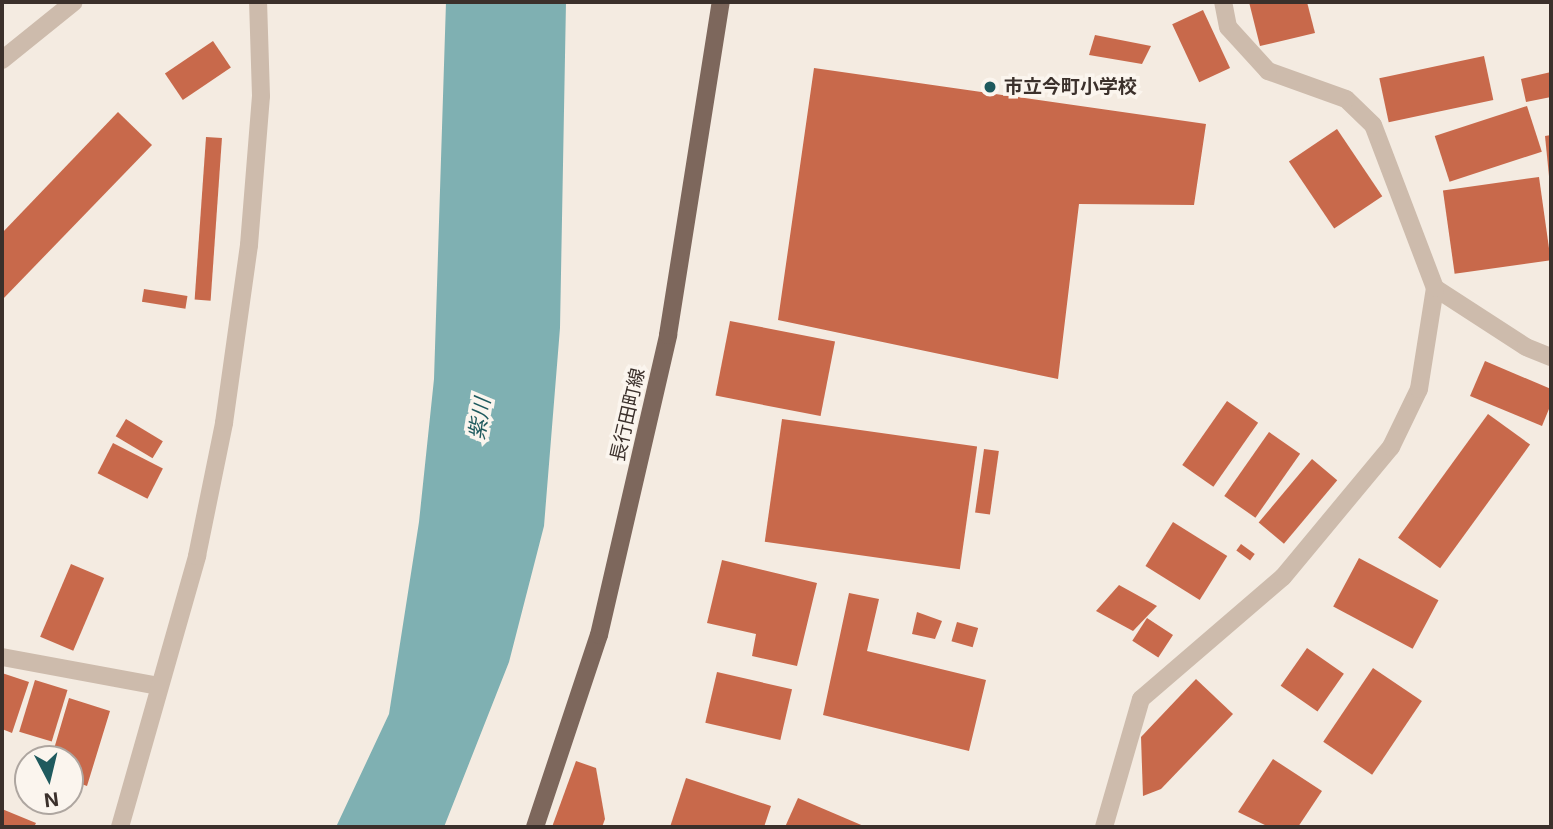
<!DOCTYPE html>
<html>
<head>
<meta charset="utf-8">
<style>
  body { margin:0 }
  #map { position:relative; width:1553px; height:829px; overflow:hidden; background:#f4ebe1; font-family:Inter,"Noto Sans JP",sans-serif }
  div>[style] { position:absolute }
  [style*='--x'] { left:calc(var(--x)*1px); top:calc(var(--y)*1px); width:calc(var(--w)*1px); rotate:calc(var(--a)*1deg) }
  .water>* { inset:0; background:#7fb0b2 }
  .building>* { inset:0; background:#c8694b; transform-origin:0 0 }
  .minor>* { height:18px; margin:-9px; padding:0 9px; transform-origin:9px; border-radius:9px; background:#cdbbac }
  .major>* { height:18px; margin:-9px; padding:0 9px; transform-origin:9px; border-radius:9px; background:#7d675c }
  .dots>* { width:19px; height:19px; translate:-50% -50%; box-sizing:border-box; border:4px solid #fbf5ee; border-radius:50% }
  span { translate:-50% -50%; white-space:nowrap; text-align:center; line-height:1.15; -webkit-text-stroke:7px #fbf5ee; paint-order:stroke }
  .poi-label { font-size:19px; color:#3b302b; font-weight:700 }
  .left { translate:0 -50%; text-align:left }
  .street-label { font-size:19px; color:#3b302b }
  .water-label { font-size:21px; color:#1f5a5e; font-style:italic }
  .frame { position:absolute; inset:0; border:4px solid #3b302b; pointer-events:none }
  .north { position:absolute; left:14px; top:745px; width:70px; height:70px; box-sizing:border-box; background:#fbf5ee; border:2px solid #aea6a0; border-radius:50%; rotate:173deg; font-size:19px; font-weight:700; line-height:28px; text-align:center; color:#3b302b }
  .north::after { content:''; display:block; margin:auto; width:24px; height:32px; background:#1f5a5e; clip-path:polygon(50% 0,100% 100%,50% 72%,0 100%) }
</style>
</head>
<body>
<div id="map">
  <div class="water">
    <i style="clip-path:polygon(446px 2px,566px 2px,560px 328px,544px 526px,509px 662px,444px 827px,336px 827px,389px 714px,419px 522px,434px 379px)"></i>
  </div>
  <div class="building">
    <i style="clip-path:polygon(1249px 2px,1307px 2px,1315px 33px,1260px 46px)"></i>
    <i style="left:1203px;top:10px;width:64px;height:34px;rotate:65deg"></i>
    <i style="clip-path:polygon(1095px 35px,1151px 46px,1142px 64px,1089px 55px)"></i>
    <i style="left:213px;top:41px;width:32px;height:58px;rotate:56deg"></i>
    <i style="left:1484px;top:56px;width:45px;height:107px;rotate:78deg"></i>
    <i style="clip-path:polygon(814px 68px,1206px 124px,1194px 205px,1079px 204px,1058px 379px,778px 320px)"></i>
    <i style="clip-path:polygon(1551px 72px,1551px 97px,1526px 102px,1521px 79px)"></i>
    <i style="left:1527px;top:106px;width:48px;height:97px;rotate:72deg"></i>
    <i style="clip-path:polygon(118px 112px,152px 145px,2px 300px,2px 233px)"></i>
    <i style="left:1337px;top:129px;width:81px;height:58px;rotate:56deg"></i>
    <i style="clip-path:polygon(1551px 135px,1551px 176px,1549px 176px,1545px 136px)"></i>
    <i style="left:206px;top:137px;width:16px;height:163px;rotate:4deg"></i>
    <i style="left:1539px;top:177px;width:84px;height:97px;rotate:82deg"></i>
    <i style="left:144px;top:289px;width:44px;height:13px;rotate:9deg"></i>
    <i style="left:730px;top:321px;width:107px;height:76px;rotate:11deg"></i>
    <i style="clip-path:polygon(1485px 361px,1551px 389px,1551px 404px,1542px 426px,1470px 396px)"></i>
    <i style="left:1227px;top:401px;width:38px;height:78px;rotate:35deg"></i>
    <i style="left:1488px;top:414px;width:52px;height:153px;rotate:36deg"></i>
    <i style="left:126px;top:419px;width:43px;height:20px;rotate:31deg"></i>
    <i style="left:782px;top:419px;width:197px;height:124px;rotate:8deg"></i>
    <i style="left:1269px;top:432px;width:38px;height:78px;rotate:35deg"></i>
    <i style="left:113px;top:443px;width:56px;height:34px;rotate:27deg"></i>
    <i style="left:984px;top:449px;width:15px;height:64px;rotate:8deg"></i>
    <i style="left:1312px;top:459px;width:33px;height:83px;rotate:40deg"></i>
    <i style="left:1173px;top:522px;width:64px;height:52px;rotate:32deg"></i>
    <i style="left:1241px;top:544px;width:17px;height:8px;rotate:36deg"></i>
    <i style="left:1359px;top:558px;width:90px;height:55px;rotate:28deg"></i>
    <i style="clip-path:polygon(722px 560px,817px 583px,797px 666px,752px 656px,756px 634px,707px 623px)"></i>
    <i style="left:71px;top:564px;width:36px;height:79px;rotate:23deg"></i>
    <i style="clip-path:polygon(1119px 585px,1157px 606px,1133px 631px,1096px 611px)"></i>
    <i style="clip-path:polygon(849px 593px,879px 599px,867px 651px,986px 680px,969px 751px,823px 715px)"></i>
    <i style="clip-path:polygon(917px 612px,942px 621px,935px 639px,912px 634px)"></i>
    <i style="left:1147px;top:618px;width:31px;height:27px;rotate:33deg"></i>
    <i style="left:957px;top:622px;width:22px;height:20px;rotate:16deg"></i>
    <i style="left:1307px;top:648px;width:45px;height:46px;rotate:35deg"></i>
    <i style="left:1373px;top:668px;width:59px;height:89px;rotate:34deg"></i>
    <i style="left:717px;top:672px;width:77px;height:52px;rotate:13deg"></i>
    <i style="clip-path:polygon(2px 673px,29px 682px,12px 733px,2px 729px)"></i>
    <i style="clip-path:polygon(1196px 679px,1233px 714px,1161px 789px,1143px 796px,1141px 737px)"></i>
    <i style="left:35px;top:680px;width:34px;height:54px;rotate:17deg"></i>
    <i style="clip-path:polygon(69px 698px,110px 711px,87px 786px,70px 780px,70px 759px,51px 759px)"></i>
    <i style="clip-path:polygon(1273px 759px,1322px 791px,1298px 827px,1269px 827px,1238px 812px)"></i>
    <i style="clip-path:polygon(576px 761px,596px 768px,605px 819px,602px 827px,552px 827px)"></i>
    <i style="clip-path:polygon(686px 778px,771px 806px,764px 827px,670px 827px)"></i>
    <i style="clip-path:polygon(798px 798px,866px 827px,785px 827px)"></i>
    <i style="clip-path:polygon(2px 809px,36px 823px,34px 827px,2px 827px)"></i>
  </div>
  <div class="minor">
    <i style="--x:2;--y:60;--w:92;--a:-38.9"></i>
    <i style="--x:1435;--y:288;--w:108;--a:33"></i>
    <i style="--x:1526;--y:347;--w:27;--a:22"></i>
    <i style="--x:2;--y:657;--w:160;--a:10.5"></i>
    <i style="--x:120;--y:827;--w:282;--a:-74.1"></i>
    <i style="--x:197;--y:556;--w:136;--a:-78.5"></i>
    <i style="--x:224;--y:423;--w:180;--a:-82"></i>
    <i style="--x:249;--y:245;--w:149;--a:-85.4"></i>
    <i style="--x:261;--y:96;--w:94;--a:-91.8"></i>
    <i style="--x:1104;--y:827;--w:133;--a:-73.9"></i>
    <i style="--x:1141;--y:699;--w:187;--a:-40.7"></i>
    <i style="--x:1283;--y:577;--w:169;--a:-50.3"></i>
    <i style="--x:1391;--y:447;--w:64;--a:-64.2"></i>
    <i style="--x:1419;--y:389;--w:102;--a:-81"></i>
    <i style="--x:1435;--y:288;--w:174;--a:-110.8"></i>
    <i style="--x:1373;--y:125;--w:37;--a:-136"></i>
    <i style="--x:1346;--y:99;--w:83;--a:-160.3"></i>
    <i style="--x:1268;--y:71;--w:59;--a:-132.3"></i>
    <i style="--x:1228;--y:27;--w:25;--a:-101"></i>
  </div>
  <div class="major">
    <i style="--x:535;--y:827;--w:202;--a:-71.6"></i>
    <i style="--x:599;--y:635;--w:308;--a:-77"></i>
    <i style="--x:668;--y:335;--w:337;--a:-81"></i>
  </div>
  <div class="dots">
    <i style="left:990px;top:87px;background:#1f5a5e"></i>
  </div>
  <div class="poi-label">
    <span class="left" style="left:1004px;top:87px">市立今町小学校</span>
  </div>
  <div class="street-label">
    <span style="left:628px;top:415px;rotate:-77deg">長行田町線</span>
  </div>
  <div class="water-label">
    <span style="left:480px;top:419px;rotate:-81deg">紫川</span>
  </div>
  <div class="frame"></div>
  <div class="north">N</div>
</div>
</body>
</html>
